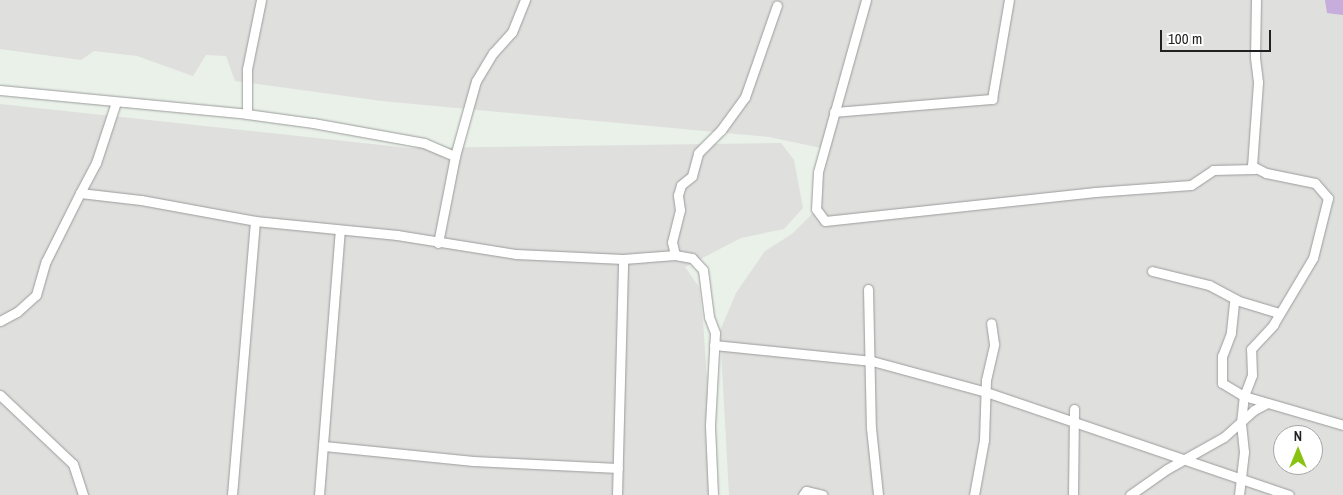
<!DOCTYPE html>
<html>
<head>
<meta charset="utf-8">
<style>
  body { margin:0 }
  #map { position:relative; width:1343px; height:495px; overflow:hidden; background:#e9f1e9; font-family:"Archivo Narrow",sans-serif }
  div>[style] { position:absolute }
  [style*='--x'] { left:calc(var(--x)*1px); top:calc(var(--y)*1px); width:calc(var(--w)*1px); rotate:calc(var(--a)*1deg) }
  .residential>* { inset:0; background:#dfdfde }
  .water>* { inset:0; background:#c6addb }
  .roads { filter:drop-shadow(0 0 1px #9b9b9b) drop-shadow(0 0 1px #9b9b9b) }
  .minor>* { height:9px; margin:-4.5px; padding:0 4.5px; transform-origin:4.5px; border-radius:4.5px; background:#fff }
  span { translate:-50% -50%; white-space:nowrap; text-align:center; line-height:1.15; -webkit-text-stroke:4px #fff; paint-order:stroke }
  .north { position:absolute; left:1273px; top:425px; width:50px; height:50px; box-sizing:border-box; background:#fff; border:1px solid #a6a6a6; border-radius:50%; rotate:0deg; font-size:14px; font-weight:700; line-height:20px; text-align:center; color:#212121 }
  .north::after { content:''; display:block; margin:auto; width:18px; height:22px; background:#87c310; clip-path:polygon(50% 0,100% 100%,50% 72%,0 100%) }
  .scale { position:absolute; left:1160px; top:30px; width:111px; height:22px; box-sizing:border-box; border:2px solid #212121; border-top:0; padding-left:6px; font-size:15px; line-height:18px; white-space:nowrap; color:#212121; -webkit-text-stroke:4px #fff; paint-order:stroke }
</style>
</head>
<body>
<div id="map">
  <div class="residential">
    <i style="clip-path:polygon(evenodd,0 0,1343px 0,1343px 495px,729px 495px,720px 331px,736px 293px,765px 251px,792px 234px,819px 207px,821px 148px,769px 137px,382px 101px,235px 81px,226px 56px,206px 55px,193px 76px,137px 56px,94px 51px,81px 60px,0 49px,0 0,1283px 435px,1313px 435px,1313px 465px,1283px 465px,1283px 435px)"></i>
    <i style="clip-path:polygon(0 104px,409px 148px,781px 143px,794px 160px,803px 208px,784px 229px,741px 238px,685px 267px,699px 287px,703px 321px,715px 495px,0 495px)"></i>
  </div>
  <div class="water">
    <i style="clip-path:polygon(1325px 0,1343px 0,1343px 15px,1327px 13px)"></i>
  </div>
  <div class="roads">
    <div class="minor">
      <i style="--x:866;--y:0;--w:179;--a:105.6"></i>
      <i style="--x:818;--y:172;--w:37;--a:93"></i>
      <i style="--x:816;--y:209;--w:15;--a:53"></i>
      <i style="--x:825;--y:221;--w:272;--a:-6.1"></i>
      <i style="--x:1095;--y:192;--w:96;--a:-4.2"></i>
      <i style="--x:1191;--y:185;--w:27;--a:-34"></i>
      <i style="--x:1213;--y:170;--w:42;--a:-1.4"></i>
      <i style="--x:0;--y:90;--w:248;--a:5.5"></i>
      <i style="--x:247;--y:114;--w:67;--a:7.8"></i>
      <i style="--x:313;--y:123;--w:113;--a:10.2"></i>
      <i style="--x:424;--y:143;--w:34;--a:23"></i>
      <i style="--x:834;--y:112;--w:159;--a:-4.7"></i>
      <i style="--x:992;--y:99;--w:100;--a:-80.3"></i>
      <i style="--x:247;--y:114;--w:45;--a:-90"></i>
      <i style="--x:247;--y:69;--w:70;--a:-78.5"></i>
      <i style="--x:80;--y:193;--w:34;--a:-62"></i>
      <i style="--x:96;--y:163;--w:64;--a:-71.8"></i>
      <i style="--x:438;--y:243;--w:89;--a:-78.9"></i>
      <i style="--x:455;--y:156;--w:78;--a:-74.4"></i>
      <i style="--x:476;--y:81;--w:33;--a:-59"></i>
      <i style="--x:493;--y:53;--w:28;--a:-48"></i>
      <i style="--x:512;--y:32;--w:35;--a:-68"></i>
      <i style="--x:675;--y:255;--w:13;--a:-103"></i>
      <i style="--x:672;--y:242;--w:33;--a:-76"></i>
      <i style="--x:680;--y:210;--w:15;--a:-98"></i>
      <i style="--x:678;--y:195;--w:10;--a:-73"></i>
      <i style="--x:681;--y:185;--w:14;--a:-39"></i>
      <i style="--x:692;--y:176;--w:24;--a:-75"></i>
      <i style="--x:698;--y:153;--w:33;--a:-45"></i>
      <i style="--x:721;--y:130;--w:41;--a:-54"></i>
      <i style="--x:745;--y:97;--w:97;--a:-70.8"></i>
      <i style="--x:1152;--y:271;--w:59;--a:13.8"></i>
      <i style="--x:1209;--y:285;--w:34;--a:28"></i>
      <i style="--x:1239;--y:301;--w:42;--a:16.7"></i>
      <i style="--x:868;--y:289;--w:139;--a:88.8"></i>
      <i style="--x:871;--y:428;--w:67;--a:84"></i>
      <i style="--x:1234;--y:303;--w:30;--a:96"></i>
      <i style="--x:1231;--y:333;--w:25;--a:111"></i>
      <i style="--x:1222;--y:356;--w:27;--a:90"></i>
      <i style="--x:1222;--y:383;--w:26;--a:31"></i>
      <i style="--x:1244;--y:396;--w:103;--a:16.3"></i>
      <i style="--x:0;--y:321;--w:19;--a:-28"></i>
      <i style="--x:17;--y:312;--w:25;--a:-42"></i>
      <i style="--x:36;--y:295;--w:35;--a:-74"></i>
      <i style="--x:46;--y:261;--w:76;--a:-63.4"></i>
      <i style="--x:80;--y:193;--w:61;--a:6.5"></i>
      <i style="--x:141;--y:200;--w:116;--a:10.4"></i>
      <i style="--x:255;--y:221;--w:143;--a:5.6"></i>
      <i style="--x:397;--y:235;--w:121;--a:9.1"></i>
      <i style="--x:516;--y:254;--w:107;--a:2.7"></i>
      <i style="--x:623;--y:259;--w:52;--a:-4.4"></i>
      <i style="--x:675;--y:255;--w:17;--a:10"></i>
      <i style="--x:692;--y:258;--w:16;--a:47"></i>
      <i style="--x:703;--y:270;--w:47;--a:82.7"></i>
      <i style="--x:709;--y:317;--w:17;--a:69"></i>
      <i style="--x:715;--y:333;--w:93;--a:93.1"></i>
      <i style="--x:710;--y:426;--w:69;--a:87.5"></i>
      <i style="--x:714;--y:345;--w:159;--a:5.8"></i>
      <i style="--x:872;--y:361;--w:118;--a:15.2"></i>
      <i style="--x:986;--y:392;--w:320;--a:18.8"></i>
      <i style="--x:0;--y:395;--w:100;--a:43.4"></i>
      <i style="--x:73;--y:464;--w:33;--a:72"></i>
      <i style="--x:324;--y:446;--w:150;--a:5.7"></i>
      <i style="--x:473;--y:461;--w:145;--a:2.8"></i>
      <i style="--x:232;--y:495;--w:275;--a:-85.2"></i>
      <i style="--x:319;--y:495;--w:266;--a:-85.5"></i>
      <i style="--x:617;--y:495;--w:236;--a:-88.5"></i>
      <i style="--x:803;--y:495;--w:5;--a:-53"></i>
      <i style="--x:806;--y:491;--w:17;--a:13"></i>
      <i style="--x:974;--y:495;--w:56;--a:-79.7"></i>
      <i style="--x:984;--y:440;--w:60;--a:-88.1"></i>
      <i style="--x:986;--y:380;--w:37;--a:-77"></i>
      <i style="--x:994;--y:344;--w:21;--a:-98"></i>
      <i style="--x:1073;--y:495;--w:86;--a:-89.3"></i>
      <i style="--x:1130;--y:495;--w:45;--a:-35.1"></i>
      <i style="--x:1167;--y:469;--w:65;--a:-29.3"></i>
      <i style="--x:1224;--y:437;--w:40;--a:-42"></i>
      <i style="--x:1254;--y:410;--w:15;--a:-28"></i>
      <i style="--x:1239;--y:495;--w:43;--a:-83.4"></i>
      <i style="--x:1244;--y:452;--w:29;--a:-96"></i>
      <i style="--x:1241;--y:423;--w:27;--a:-84"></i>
      <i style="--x:1244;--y:396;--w:22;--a:-69"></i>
      <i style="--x:1252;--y:375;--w:26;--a:-92"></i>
      <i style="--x:1251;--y:349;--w:33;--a:-47"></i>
      <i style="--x:1273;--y:325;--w:78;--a:-59.2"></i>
      <i style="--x:1313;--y:258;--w:62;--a:-76"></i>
      <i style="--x:1328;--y:198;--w:20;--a:-131"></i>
      <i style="--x:1315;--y:183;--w:50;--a:-168.5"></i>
      <i style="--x:1266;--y:173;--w:16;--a:-153"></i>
      <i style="--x:1252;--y:166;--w:84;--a:-85.9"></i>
      <i style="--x:1258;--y:82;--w:25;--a:-97"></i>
      <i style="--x:1255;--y:57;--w:57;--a:-89"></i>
    </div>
  </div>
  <div class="north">N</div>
  <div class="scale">100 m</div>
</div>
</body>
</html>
